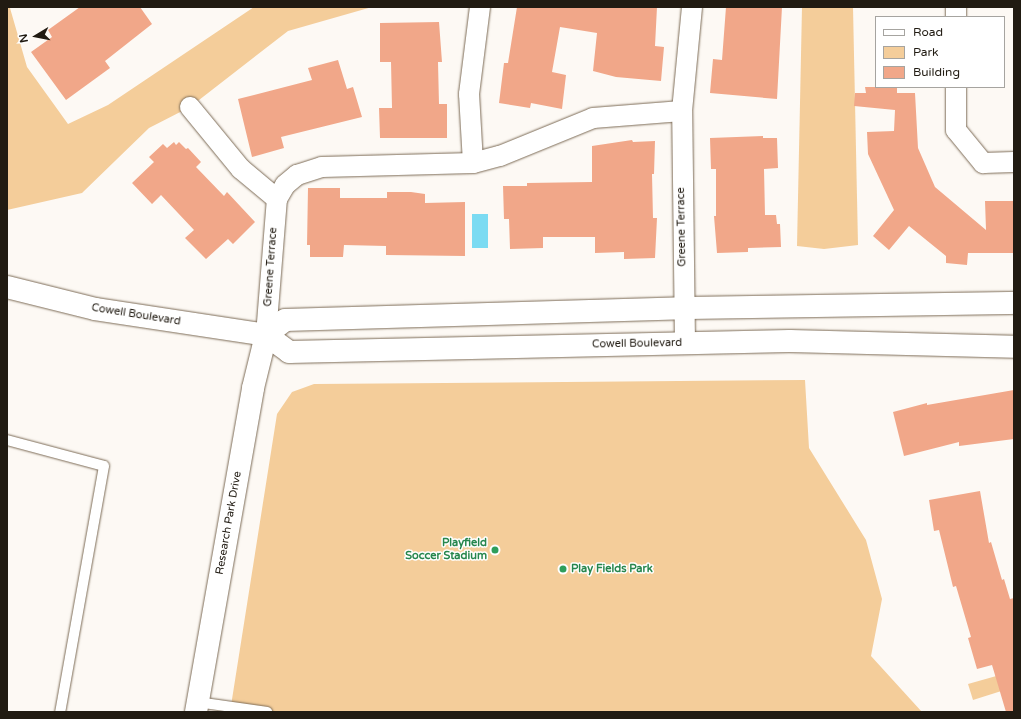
<!DOCTYPE html>
<html>
<head>
<meta charset="utf-8">
<style>
  body { margin:0 }
  #map { position:relative; width:1021px; height:719px; overflow:hidden; background:#fdf9f4; font-family:"Varela Round",sans-serif }
  div>[style] { position:absolute }
  [style*='--x'] { left:calc(var(--x)*1px); top:calc(var(--y)*1px); width:calc(var(--w)*1px); rotate:calc(var(--a)*1deg) }
  .green>* { inset:0; background:#f4cd9a }
  .water>* { inset:0; background:#7bdbf2; transform-origin:0 0 }
  .building>* { inset:0; background:#f1a789 }
  .roads { filter:drop-shadow(0 0 1px #7d6c57) drop-shadow(0 0 1px #7d6c57) }
  .service>* { height:10px; margin:-5px; padding:0 5px; transform-origin:5px; border-radius:5px; background:#fff }
  .minor>* { height:20px; margin:-10px; padding:0 10px; transform-origin:10px; border-radius:10px; background:#fff }
  .tertiary>* { height:22px; margin:-11px; padding:0 11px; transform-origin:11px; border-radius:11px; background:#fff }
  .secondary>* { height:22px; margin:-11px; padding:0 11px; transform-origin:11px; border-radius:11px; background:#fff }
  .dots>* { width:11px; height:11px; translate:-50% -50%; box-sizing:border-box; border:2px solid #fff; border-radius:50% }
  span { translate:-50% -50%; white-space:nowrap; text-align:center; line-height:1.15; -webkit-text-stroke:3px #fff; paint-order:stroke }
  .street-label { font-size:11px; color:#211b12 }
  .leisure-label { font-size:11px; color:#27864d; font-weight:700 }
  .right { translate:-100% -50%; text-align:right }
  .left { translate:0 -50%; text-align:left }
  .frame { position:absolute; inset:0; border:8px solid #211b12; pointer-events:none }
  .legend { position:absolute; left:875px; top:16px; width:130px; height:72px; box-sizing:border-box; background:#fff; border:1px solid #a6a4a0; margin:0; padding:5px 7px; list-style:none; font-size:12px; color:#211b12 }
  .legend li { display:flex; align-items:center; gap:8px; height:20px }
  .legend b { width:20px; border:1px solid #a6a4a0 }
  .north { position:absolute; left:16px; top:16px; width:40px; height:40px; -webkit-text-stroke:3px #fff; paint-order:stroke; rotate:260deg; font-size:11px; font-weight:700; line-height:16px; text-align:center; color:#211b12 }
  .north::after { content:''; display:block; margin:auto; width:14px; height:18px; background:#211b12; clip-path:polygon(50% 0,100% 100%,50% 72%,0 100%) }
</style>
</head>
<body>
<div id="map">
  <div class="green">
    <i style="clip-path:polygon(254px 7px,372px 7px,288px 31px,190px 107px,149px 128px,82px 193px,7px 210px,7px 8px,10px 8px,27px 67px,68px 124px,108px 105px)"></i>
    <i style="clip-path:polygon(802px 7px,853px 7px,858px 245px,824px 249px,797px 246px)"></i>
    <i style="clip-path:polygon(805px 380px,809px 448px,866px 540px,882px 599px,871px 656px,922px 712px,230px 712px,277px 414px,292px 392px,314px 384px)"></i>
    <i style="clip-path:polygon(1014px 671px,1014px 687px,973px 700px,968px 684px)"></i>
  </div>
  <div class="water">
    <i style="left:472px;top:214px;width:16px;height:34px"></i>
  </div>
  <div class="building">
    <i style="clip-path:polygon(80px 7px,140px 7px,152px 24px,105px 61px,110px 68px,66px 100px,31px 52px,52px 37px,48px 30px)"></i>
    <i style="clip-path:polygon(517px 7px,657px 7px,655px 46px,664px 47px,661px 81px,616px 77px,593px 71px,597px 33px,560px 27px,552px 72px,566px 75px,562px 109px,531px 103px,530px 108px,499px 103px,504px 63px,508px 63px)"></i>
    <i style="clip-path:polygon(726px 7px,782px 7px,777px 99px,710px 93px,713px 59px,722px 60px)"></i>
    <i style="clip-path:polygon(439px 22px,442px 62px,438px 62px,439px 104px,447px 104px,447px 138px,380px 138px,379px 108px,392px 108px,391px 62px,380px 62px,380px 23px)"></i>
    <i style="clip-path:polygon(338px 60px,347px 89px,353px 87px,362px 117px,281px 137px,284px 148px,252px 157px,238px 99px,312px 80px,308px 68px)"></i>
    <i style="clip-path:polygon(865px 87px,897px 87px,897px 93px,915px 93px,918px 148px,935px 187px,986px 230px,985px 201px,1014px 201px,1014px 253px,968px 253px,967px 265px,946px 263px,946px 256px,909px 226px,889px 250px,873px 236px,894px 210px,868px 154px,867px 132px,894px 131px,895px 110px,854px 106px,855px 93px,866px 93px)"></i>
    <i style="clip-path:polygon(763px 136px,763px 138px,777px 138px,778px 168px,764px 169px,765px 215px,776px 215px,777px 224px,780px 224px,781px 247px,748px 248px,748px 252px,717px 253px,714px 216px,716px 216px,716px 169px,711px 169px,710px 138px)"></i>
    <i style="clip-path:polygon(632px 140px,633px 142px,655px 141px,654px 174px,652px 174px,653px 218px,657px 218px,655px 258px,624px 259px,624px 252px,595px 253px,595px 237px,543px 237px,543px 248px,510px 249px,509px 219px,504px 219px,503px 186px,527px 186px,527px 183px,592px 182px,592px 146px)"></i>
    <i style="clip-path:polygon(174px 142px,176px 145px,179px 142px,186px 149px,188px 148px,201px 162px,196px 167px,224px 196px,227px 192px,255px 222px,233px 244px,228px 239px,206px 259px,185px 238px,194px 230px,161px 195px,152px 204px,132px 183px,154px 162px,149px 157px,163px 144px,167px 148px)"></i>
    <i style="clip-path:polygon(308px 188px,340px 188px,340px 198px,387px 198px,387px 192px,411px 192px,425px 194px,425px 203px,465px 202px,465px 256px,386px 255px,386px 246px,344px 245px,343px 257px,310px 257px,310px 245px,307px 245px)"></i>
    <i style="clip-path:polygon(1014px 390px,1014px 439px,959px 446px,959px 442px,904px 456px,893px 412px,927px 403px,927px 405px)"></i>
    <i style="clip-path:polygon(980px 491px,989px 543px,991px 542px,1002px 580px,1004px 579px,1010px 599px,1014px 598px,1014px 712px,1006px 712px,992px 665px,977px 669px,968px 638px,971px 637px,956px 586px,953px 587px,939px 530px,934px 531px,929px 500px)"></i>
  </div>
  <div class="roads">
    <div class="service">
      <i style="--x:7;--y:440;--w:100;--a:15"></i>
      <i style="--x:104;--y:466;--w:250;--a:100.1"></i>
      <i style="--x:197;--y:702;--w:71;--a:8.1"></i>
    </div>
    <div class="minor">
      <i style="--x:956;--y:7;--w:10;--a:90"></i>
      <i style="--x:956;--y:87;--w:43;--a:90"></i>
      <i style="--x:956;--y:130;--w:43;--a:50.7"></i>
      <i style="--x:983;--y:163;--w:31;--a:-2"></i>
      <i style="--x:190;--y:107;--w:80;--a:50.6"></i>
      <i style="--x:241;--y:169;--w:47;--a:39.8"></i>
      <i style="--x:473;--y:163;--w:69;--a:-93.3"></i>
      <i style="--x:469;--y:94;--w:88;--a:-82.8"></i>
      <i style="--x:266;--y:335;--w:136;--a:-85.4"></i>
      <i style="--x:277;--y:199;--w:16;--a:-60"></i>
      <i style="--x:285;--y:185;--w:16;--a:-40"></i>
      <i style="--x:297;--y:175;--w:26;--a:-18"></i>
      <i style="--x:322;--y:167;--w:151;--a:-1.5"></i>
      <i style="--x:473;--y:163;--w:28;--a:-15"></i>
      <i style="--x:500;--y:156;--w:100;--a:-22.2"></i>
      <i style="--x:593;--y:118;--w:89;--a:-4.5"></i>
      <i style="--x:685;--y:343;--w:232;--a:-90.7"></i>
      <i style="--x:682;--y:111;--w:104;--a:-84.5"></i>
    </div>
    <div class="tertiary">
      <i style="--x:196;--y:712;--w:329;--a:-80"></i>
      <i style="--x:253;--y:388;--w:55;--a:-76.2"></i>
    </div>
    <div class="secondary">
      <i style="--x:7;--y:287;--w:91;--a:14"></i>
      <i style="--x:95;--y:309;--w:173;--a:8.6"></i>
      <i style="--x:266;--y:335;--w:29;--a:36"></i>
      <i style="--x:289;--y:352;--w:501;--a:-1.26"></i>
      <i style="--x:790;--y:341;--w:224;--a:1.5"></i>
      <i style="--x:266;--y:335;--w:24;--a:-38"></i>
      <i style="--x:285;--y:320;--w:398;--a:-1.7"></i>
      <i style="--x:683;--y:308;--w:331;--a:-0.9"></i>
    </div>
  </div>
  <div class="dots">
    <i style="left:495px;top:550px;background:#2e9e5b"></i>
    <i style="left:563px;top:569px;background:#2e9e5b"></i>
  </div>
  <div class="street-label">
    <span style="left:682px;top:227px;rotate:-91deg">Greene Terrace</span>
    <span style="left:271px;top:267px;rotate:-86deg">Greene Terrace</span>
    <span style="left:136px;top:315px;rotate:9deg">Cowell Boulevard</span>
    <span style="left:637px;top:344px;rotate:-1deg">Cowell Boulevard</span>
    <span style="left:229px;top:523px;rotate:-80deg">Research Park Drive</span>
  </div>
  <div class="leisure-label">
    <span class="right" style="left:487px;top:550px">Playfield<br>Soccer Stadium</span>
    <span class="left" style="left:571px;top:569px">Play Fields Park</span>
  </div>
  <div class="frame"></div>
  <ul class="legend">
  <li><b style="height:5px;background:#fff"></b>Road</li>
  <li><b style="height:11px;background:#f4cd9a"></b>Park</li>
  <li><b style="height:11px;background:#f1a789"></b>Building</li>
  </ul>
  <div class="north">N</div>
</div>
</body>
</html>
